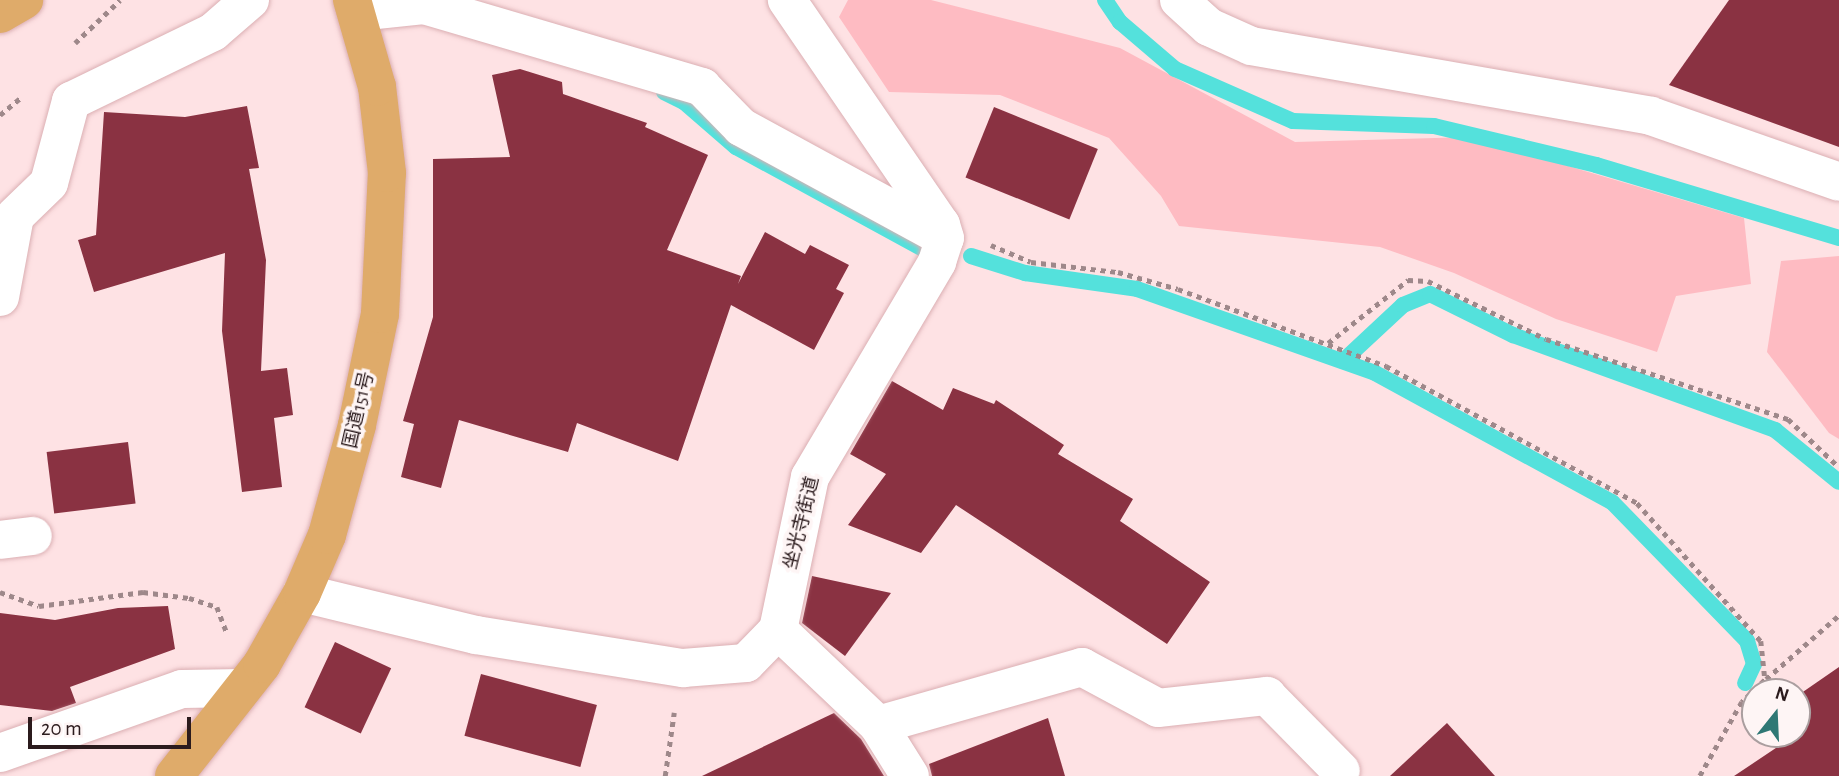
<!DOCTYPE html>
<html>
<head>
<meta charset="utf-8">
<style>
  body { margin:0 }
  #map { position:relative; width:1839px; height:776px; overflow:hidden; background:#fee2e4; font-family:"Alegreya Sans","Noto Sans JP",sans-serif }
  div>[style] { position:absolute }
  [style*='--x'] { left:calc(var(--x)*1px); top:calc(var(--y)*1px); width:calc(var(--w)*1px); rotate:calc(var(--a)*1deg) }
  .green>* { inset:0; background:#febbc2 }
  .stream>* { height:16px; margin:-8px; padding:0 8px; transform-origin:8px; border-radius:8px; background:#54e1dc }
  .building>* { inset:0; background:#8a3242; transform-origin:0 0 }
  .path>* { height:4.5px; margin-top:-2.25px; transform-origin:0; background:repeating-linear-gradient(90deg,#9e888a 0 5px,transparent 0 10px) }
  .roads { filter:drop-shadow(0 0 2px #dbafb3) drop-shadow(0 0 2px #dbafb3) }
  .minor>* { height:38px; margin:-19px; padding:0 19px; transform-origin:19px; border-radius:19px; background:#fff }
  .highway>* { height:38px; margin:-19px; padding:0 19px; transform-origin:19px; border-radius:19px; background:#dfab6a }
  span { translate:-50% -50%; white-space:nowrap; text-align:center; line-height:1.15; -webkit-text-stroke:7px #fef5f5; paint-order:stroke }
  .street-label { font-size:19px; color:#2b1b1d }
  .north { position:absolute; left:1741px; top:678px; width:70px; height:70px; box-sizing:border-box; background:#fef5f5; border:2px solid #aa9e9f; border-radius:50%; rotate:18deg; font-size:19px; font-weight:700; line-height:28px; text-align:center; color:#2b1b1d }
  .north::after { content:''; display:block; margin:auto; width:24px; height:32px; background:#2f7875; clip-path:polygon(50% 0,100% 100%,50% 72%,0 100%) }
  .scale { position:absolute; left:28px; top:717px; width:163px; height:32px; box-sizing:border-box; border:4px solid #2b1b1d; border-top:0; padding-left:9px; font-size:21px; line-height:24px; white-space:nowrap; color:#2b1b1d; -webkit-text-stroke:5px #fef5f5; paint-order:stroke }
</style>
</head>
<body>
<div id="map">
  <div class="green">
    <i style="clip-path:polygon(848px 0,931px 0,1120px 48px,1295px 142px,1470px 137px,1744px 218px,1751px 284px,1676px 296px,1657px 352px,1556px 319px,1454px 273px,1380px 247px,1179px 226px,1161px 196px,1109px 138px,1000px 95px,889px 92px,839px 17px)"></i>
    <i style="clip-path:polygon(1839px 256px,1839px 439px,1829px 433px,1767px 352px,1781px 261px)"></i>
  </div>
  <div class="stream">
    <i style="--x:1105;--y:0;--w:27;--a:56"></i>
    <i style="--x:1120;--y:22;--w:72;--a:40.5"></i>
    <i style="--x:1175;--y:69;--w:129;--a:23.8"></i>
    <i style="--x:1293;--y:121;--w:141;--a:2"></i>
    <i style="--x:1434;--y:126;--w:167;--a:13.5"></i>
    <i style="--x:1596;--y:165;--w:254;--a:16.7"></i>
    <i style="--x:664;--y:92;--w:22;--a:27"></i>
    <i style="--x:684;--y:102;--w:69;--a:40.9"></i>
    <i style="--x:736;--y:147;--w:211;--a:28.6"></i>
    <i style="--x:971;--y:256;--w:57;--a:17.5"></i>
    <i style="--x:1025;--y:273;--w:113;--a:8.1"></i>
    <i style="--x:1137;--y:289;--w:252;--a:19.4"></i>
    <i style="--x:1375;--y:373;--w:270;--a:28.6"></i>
    <i style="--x:1612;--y:502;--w:194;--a:45.8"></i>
    <i style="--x:1747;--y:641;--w:24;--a:73"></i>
    <i style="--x:1754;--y:664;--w:21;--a:115"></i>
    <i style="--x:1343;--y:361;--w:82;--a:-43"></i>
    <i style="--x:1403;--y:305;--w:29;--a:-22"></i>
    <i style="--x:1430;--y:294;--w:93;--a:26.3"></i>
    <i style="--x:1513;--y:335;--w:279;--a:19.9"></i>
    <i style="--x:1775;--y:430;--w:82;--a:39.1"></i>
  </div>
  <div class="building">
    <i style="clip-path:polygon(1729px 0,1839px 0,1839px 147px,1669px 85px)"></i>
    <i style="clip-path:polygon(520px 69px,562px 82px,563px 94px,647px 123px,645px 127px,708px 155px,667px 250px,741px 276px,738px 284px,765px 232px,805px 254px,810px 245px,849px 265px,836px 289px,844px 293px,814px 350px,731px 305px,678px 461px,577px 423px,568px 452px,459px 420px,441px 488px,401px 477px,414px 424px,403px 421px,433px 317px,433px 159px,510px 157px,492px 75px)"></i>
    <i style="clip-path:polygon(247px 106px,259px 168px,249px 169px,266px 260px,261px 371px,287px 368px,293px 415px,274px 418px,282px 487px,242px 492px,222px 331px,225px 253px,94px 292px,78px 240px,96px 235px,104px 112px,185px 117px)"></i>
    <i style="left:994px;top:107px;width:112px;height:76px;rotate:22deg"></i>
    <i style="clip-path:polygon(892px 381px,943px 410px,953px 388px,994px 404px,996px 400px,1064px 445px,1058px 454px,1133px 499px,1120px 521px,1210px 582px,1167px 644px,956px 505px,921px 553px,848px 525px,886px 474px,850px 454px)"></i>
    <i style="left:128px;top:442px;width:62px;height:82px;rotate:83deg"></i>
    <i style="clip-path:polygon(812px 576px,891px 593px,845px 656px,802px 623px)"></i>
    <i style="clip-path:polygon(168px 606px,175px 649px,70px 687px,76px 703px,52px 711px,0 705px,0 613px,55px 620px,118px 608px)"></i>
    <i style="left:335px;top:642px;width:62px;height:72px;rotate:25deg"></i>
    <i style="clip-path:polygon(1839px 667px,1839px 776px,1734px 776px,1797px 734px,1797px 696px)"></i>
    <i style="left:481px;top:674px;width:120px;height:64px;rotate:15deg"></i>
    <i style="clip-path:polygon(834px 713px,861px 739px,884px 776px,702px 776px)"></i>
    <i style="clip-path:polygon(1048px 718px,1065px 776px,932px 776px,929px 764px)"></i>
    <i style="clip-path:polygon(1447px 723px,1495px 776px,1390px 776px)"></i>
  </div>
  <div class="path">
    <i style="--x:75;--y:43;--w:62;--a:-43.7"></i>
    <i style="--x:0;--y:115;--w:26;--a:-40"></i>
    <i style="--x:991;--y:245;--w:43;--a:23"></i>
    <i style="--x:1031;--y:262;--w:88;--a:6.6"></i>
    <i style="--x:1118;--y:272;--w:62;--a:15.8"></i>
    <i style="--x:1178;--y:289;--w:222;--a:20.3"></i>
    <i style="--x:1386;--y:366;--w:286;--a:28.6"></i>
    <i style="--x:1637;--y:503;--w:186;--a:48.1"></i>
    <i style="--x:1761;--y:641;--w:39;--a:84"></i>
    <i style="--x:1765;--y:680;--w:32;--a:136"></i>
    <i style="--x:1742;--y:702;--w:85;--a:119.6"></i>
    <i style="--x:1328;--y:343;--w:102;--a:-38.2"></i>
    <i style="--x:1408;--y:280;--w:20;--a:3"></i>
    <i style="--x:1428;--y:281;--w:131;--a:26.2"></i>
    <i style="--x:1546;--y:339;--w:255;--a:18.3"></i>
    <i style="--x:1788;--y:419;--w:70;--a:43.3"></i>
    <i style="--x:0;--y:592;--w:41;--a:19.7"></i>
    <i style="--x:39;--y:606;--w:105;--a:-7.7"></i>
    <i style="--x:143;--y:592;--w:46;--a:7.4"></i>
    <i style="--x:189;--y:598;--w:29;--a:18"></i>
    <i style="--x:217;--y:607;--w:26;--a:69"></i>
    <i style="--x:1766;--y:679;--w:97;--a:-41.2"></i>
    <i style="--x:665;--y:776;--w:64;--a:-81.9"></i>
  </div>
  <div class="roads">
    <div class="minor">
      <i style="--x:1179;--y:0;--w:40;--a:42"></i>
      <i style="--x:1209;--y:27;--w:46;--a:24.3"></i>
      <i style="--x:1251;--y:46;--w:406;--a:9.9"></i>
      <i style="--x:1651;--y:116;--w:199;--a:19.3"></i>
      <i style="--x:357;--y:12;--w:67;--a:-6"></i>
      <i style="--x:424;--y:5;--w:290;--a:16.4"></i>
      <i style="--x:702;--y:87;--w:56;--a:45.7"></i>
      <i style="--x:741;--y:127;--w:232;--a:28.6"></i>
      <i style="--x:0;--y:297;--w:82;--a:-79.5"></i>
      <i style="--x:15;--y:216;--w:47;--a:-44.1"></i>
      <i style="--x:49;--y:183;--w:85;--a:-75"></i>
      <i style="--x:71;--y:101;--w:158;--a:-25.9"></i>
      <i style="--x:213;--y:32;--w:49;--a:-40.9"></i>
      <i style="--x:0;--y:540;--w:33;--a:-7"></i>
      <i style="--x:302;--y:593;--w:179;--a:13.6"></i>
      <i style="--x:476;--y:635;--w:210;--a:9.1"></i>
      <i style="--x:683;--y:668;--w:63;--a:-4.5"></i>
      <i style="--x:746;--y:663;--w:46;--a:-45.9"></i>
      <i style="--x:778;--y:630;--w:156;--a:-78.2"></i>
      <i style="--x:810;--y:477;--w:250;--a:-59.4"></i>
      <i style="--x:937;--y:262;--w:25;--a:-72"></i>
      <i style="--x:945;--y:238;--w:14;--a:-107"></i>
      <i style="--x:941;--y:225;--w:273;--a:-124.4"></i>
      <i style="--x:778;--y:630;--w:138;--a:43.5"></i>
      <i style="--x:878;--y:725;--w:60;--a:57.9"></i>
      <i style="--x:878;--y:725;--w:212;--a:-15.9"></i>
      <i style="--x:1082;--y:667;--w:86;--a:28.3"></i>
      <i style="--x:1158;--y:708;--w:110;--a:-6.3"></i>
      <i style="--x:1267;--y:696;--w:105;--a:45.4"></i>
      <i style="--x:0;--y:753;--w:193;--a:-19.4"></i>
      <i style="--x:182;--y:689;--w:60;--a:-1"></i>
    </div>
    <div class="highway">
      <i style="--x:0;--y:14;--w:28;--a:-30"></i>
      <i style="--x:174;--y:776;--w:142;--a:-51.8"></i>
      <i style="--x:262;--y:664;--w:81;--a:-60.6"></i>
      <i style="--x:302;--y:593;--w:63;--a:-66.7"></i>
      <i style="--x:327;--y:535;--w:114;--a:-74.7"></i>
      <i style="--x:357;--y:425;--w:113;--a:-78.3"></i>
      <i style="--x:380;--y:314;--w:141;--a:-87.2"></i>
      <i style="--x:387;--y:173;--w:87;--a:-96.6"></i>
      <i style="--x:377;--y:87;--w:91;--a:-106"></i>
    </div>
  </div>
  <div class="street-label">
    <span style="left:359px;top:410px;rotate:-77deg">国道151号</span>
    <span style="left:802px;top:523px;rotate:-76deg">坐光寺街道</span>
  </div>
  <div class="north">N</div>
  <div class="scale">20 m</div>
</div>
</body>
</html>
